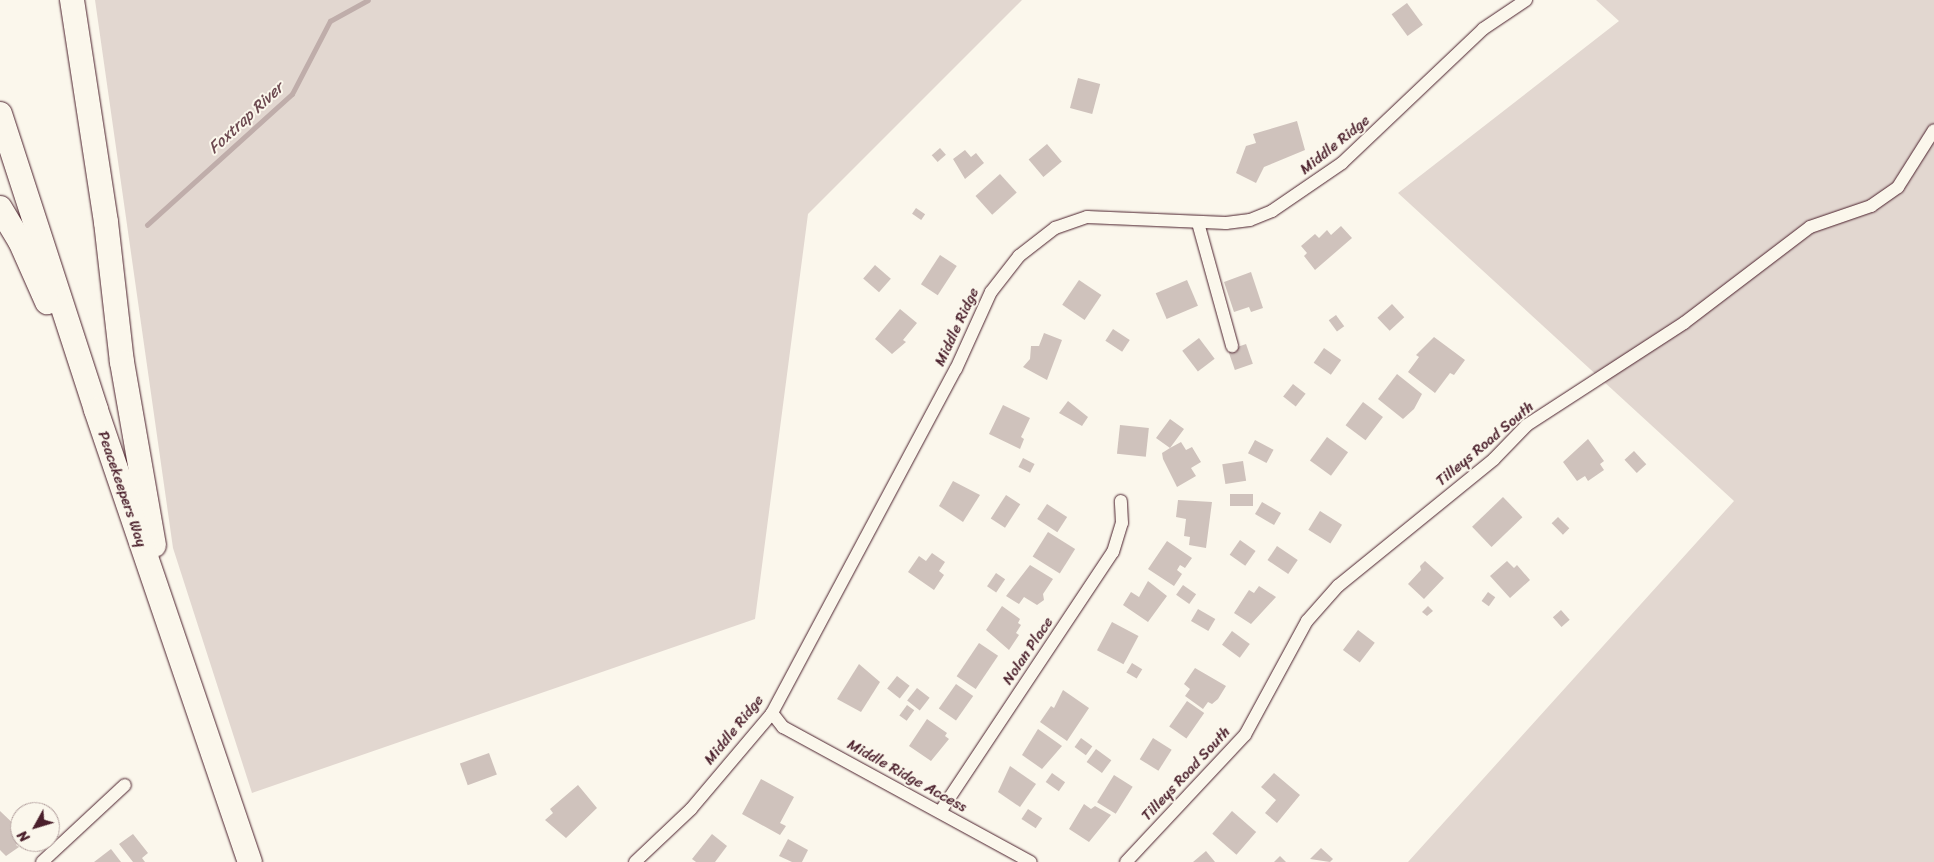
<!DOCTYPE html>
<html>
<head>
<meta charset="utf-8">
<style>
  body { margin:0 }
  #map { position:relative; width:1934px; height:862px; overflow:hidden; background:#fbf7ec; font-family:Sriracha,sans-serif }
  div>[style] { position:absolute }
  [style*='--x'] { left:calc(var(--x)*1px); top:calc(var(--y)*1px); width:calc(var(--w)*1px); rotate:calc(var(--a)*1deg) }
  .green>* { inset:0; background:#e2d7d0 }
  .stream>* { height:4.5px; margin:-2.25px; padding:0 2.25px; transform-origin:2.25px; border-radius:2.25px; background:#bfadaa }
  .building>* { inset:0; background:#cfc2bc; transform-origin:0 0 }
  .roads { filter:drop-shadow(0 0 1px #4a1f2b) drop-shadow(0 0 1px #4a1f2b) }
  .minor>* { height:12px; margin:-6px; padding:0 6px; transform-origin:6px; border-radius:6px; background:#fbf7ec }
  .motorway>* { height:24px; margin:-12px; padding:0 12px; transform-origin:12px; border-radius:12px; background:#fbf7ec }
  span { translate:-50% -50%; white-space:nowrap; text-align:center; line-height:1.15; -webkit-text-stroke:4px #fbf7ec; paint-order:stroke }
  .street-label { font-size:15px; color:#4a1f2b }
  .water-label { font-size:16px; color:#6d4a51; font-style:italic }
  .north { position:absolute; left:10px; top:802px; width:50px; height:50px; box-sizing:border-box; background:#fbf7ec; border:1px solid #b4a19f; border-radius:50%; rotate:231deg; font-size:14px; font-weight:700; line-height:20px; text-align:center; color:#4a1f2b }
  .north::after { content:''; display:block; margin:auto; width:18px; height:22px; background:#4a1f2b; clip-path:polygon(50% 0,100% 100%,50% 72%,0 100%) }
</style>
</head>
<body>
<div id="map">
  <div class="green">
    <i style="clip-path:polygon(95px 0,1022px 0,808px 214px,755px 619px,252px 793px,173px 548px)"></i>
    <i style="clip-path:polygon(1596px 0,1934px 0,1934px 862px,1408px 862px,1734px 501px,1398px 193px,1619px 21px)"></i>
  </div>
  <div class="stream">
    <i style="--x:147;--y:225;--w:195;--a:-42.1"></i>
    <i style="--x:292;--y:94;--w:82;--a:-62.5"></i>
    <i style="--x:330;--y:21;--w:43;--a:-28.9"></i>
  </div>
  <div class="building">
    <i style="left:1407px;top:3px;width:27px;height:19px;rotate:54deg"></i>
    <i style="left:1078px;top:78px;width:23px;height:31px;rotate:15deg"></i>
    <i style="clip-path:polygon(1297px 121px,1305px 150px,1264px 167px,1256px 183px,1236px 173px,1246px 146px,1256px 143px,1253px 134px)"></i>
    <i style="left:1047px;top:144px;width:23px;height:24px;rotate:50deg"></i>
    <i style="left:940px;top:148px;width:9px;height:11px;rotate:49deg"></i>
    <i style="clip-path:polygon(965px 150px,971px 157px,976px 153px,984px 163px,965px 179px,953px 159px)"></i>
    <i style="left:1000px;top:174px;width:25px;height:33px;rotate:48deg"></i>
    <i style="left:916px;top:208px;width:11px;height:7px;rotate:34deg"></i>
    <i style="clip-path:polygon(1341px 226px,1352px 238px,1315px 270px,1304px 256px,1307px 253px,1301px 246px,1315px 234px,1319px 238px,1327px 230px,1331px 235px)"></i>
    <i style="left:940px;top:255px;width:20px;height:35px;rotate:33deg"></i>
    <i style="left:875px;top:265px;width:21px;height:18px;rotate:41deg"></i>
    <i style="clip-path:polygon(1251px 272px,1263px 308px,1251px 312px,1249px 307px,1234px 312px,1224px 282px)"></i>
    <i style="left:1079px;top:280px;width:27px;height:30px;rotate:34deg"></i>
    <i style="left:1187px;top:280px;width:28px;height:34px;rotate:67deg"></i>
    <i style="left:1392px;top:304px;width:18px;height:20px;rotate:47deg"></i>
    <i style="clip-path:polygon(900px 309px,917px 323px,903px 340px,906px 342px,892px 354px,875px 339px)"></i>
    <i style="left:1336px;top:315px;width:14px;height:9px;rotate:54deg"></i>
    <i style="left:1113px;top:329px;width:20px;height:14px;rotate:33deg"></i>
    <i style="clip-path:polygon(1044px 333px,1062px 340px,1047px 380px,1023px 367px,1030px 359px,1031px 346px,1039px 346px)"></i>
    <i style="clip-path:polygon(1434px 337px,1465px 360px,1454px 375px,1450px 373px,1435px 393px,1408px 372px,1419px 357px,1416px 355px)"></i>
    <i style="left:1199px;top:338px;width:26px;height:21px;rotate:53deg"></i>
    <i style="left:1246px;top:344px;width:21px;height:19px;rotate:71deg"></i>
    <i style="left:1324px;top:348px;width:21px;height:18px;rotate:35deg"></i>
    <i style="clip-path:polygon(1397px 374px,1422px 394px,1414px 409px,1403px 419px,1378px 399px)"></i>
    <i style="left:1293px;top:384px;width:16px;height:16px;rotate:38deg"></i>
    <i style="clip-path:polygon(1068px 401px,1088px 417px,1082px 426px,1059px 413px)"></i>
    <i style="left:1363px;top:402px;width:25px;height:29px;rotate:37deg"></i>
    <i style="clip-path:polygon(1003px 405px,1030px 418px,1021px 437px,1024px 439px,1020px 449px,989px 434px)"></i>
    <i style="clip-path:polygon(1170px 419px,1184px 429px,1170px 448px,1181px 442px,1186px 450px,1192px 447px,1201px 462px,1191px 468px,1196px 476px,1177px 487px,1163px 459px,1162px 453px,1170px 448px,1156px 438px)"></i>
    <i style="left:1120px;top:425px;width:29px;height:29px;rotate:6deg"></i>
    <i style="left:1327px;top:437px;width:26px;height:29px;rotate:36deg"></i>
    <i style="clip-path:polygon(1588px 439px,1604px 461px,1600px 464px,1604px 470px,1588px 481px,1585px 476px,1577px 481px,1563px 462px)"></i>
    <i style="left:1255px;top:440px;width:21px;height:15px;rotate:28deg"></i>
    <i style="left:1634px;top:451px;width:18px;height:13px;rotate:47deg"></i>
    <i style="left:1023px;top:458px;width:13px;height:10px;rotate:27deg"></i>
    <i style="left:1243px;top:461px;width:20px;height:21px;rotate:81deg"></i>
    <i style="clip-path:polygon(953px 481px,980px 495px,963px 522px,939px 506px)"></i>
    <i style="left:1230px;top:494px;width:23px;height:12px"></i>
    <i style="left:1006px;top:495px;width:17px;height:28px;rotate:33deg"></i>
    <i style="left:1503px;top:497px;width:28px;height:43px;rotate:46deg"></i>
    <i style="clip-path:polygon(1178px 500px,1212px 502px,1206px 548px,1189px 545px,1190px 537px,1184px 536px,1186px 519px,1176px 517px)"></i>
    <i style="left:1262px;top:502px;width:22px;height:14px;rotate:30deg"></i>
    <i style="left:1047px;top:504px;width:24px;height:18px;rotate:33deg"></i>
    <i style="left:1320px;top:511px;width:26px;height:22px;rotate:32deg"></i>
    <i style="left:1558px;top:517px;width:16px;height:9px;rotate:45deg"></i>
    <i style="left:1048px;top:532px;width:32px;height:29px;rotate:32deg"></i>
    <i style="left:1240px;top:540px;width:19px;height:18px;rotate:35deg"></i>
    <i style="clip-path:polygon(1167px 541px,1192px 558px,1185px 568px,1180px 565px,1177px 570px,1182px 574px,1174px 586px,1148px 569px)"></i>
    <i style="left:1277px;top:546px;width:25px;height:17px;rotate:34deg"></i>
    <i style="clip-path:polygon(932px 553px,945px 562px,939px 571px,944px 575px,934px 590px,908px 572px,919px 556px,926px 561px)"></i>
    <i style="clip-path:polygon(1425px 561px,1444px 578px,1424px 599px,1408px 584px,1421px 570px,1420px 566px)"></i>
    <i style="clip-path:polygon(1507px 561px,1514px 568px,1517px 565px,1530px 580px,1510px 598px,1490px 576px)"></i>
    <i style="clip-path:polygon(1030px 565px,1053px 579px,1043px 594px,1044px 600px,1037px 605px,1024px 597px,1019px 604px,1006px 596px)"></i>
    <i style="left:996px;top:573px;width:11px;height:16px;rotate:34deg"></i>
    <i style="clip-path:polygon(1148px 581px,1167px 596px,1148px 622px,1123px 605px,1131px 592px,1139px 597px)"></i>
    <i style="left:1183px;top:585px;width:16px;height:12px;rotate:35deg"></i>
    <i style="clip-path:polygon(1259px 586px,1276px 597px,1251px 624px,1234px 613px,1249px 590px,1254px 593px)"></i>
    <i style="left:1488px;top:592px;width:9px;height:11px;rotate:36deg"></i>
    <i style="clip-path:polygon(1002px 606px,1020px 619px,1018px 623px,1021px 625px,1016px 633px,1019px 635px,1009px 650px,986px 630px)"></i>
    <i style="clip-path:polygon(1428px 606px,1433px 611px,1427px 616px,1422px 612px)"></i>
    <i style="left:1198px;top:609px;width:20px;height:14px;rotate:30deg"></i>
    <i style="left:1561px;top:610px;width:13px;height:11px;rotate:48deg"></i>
    <i style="left:1112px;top:622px;width:30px;height:32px;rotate:28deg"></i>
    <i style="left:1358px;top:630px;width:21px;height:25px;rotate:37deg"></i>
    <i style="left:1232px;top:631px;width:22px;height:17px;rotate:36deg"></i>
    <i style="left:979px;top:643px;width:23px;height:40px;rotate:34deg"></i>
    <i style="left:1132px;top:663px;width:12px;height:11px;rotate:31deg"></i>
    <i style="clip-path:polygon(859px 664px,880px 682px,861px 712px,837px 699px)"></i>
    <i style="clip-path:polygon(1195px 668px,1226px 686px,1218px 699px,1212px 704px,1208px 702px,1203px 709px,1185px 696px,1190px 689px,1184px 684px)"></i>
    <i style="left:897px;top:676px;width:16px;height:16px;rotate:38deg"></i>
    <i style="left:956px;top:684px;width:21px;height:30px;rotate:35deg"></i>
    <i style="left:917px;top:688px;width:16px;height:16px;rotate:38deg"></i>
    <i style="clip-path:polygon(1063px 690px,1089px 708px,1067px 741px,1040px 722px,1051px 706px,1054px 708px)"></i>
    <i style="left:1187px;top:701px;width:21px;height:31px;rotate:35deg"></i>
    <i style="left:907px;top:705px;width:9px;height:13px;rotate:36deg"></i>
    <i style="clip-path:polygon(927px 719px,947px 733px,945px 736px,949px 739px,931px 761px,909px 746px)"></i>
    <i style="clip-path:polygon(1038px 729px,1062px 746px,1042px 769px,1022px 755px)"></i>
    <i style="left:1081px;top:738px;width:14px;height:11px;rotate:36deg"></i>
    <i style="left:1153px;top:738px;width:22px;height:25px;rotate:32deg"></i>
    <i style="left:1096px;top:749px;width:19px;height:16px;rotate:36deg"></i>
    <i style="left:489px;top:753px;width:23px;height:31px;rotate:70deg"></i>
    <i style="clip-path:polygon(1010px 766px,1036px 784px,1020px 807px,998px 792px)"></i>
    <i style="left:1052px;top:773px;width:16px;height:11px;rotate:35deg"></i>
    <i style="clip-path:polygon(1274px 773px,1300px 795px,1277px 823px,1265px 813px,1276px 800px,1261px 787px)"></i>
    <i style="left:1114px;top:775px;width:22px;height:32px;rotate:32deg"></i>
    <i style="clip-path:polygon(761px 779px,794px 797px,780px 823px,786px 826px,780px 835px,742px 814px)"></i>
    <i style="clip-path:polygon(578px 785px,597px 808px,566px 838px,545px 820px,553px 813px,550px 809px)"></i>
    <i style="clip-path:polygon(1084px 804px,1091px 809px,1095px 806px,1111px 815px,1089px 842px,1069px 829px)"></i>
    <i style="left:1028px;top:809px;width:17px;height:12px;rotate:33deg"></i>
    <i style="clip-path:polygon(0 811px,20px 830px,20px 841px,16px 845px,19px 847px,6px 856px,0 850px)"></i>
    <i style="left:1232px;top:811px;width:32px;height:30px;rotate:41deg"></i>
    <i style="clip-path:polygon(133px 834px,148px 853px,142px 858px,145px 862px,133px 862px,119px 844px)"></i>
    <i style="clip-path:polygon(712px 834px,727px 846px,715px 862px,696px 862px,692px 859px)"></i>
    <i style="clip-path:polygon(788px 839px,808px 850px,802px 862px,792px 862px,779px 856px)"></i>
    <i style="clip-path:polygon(1321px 848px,1333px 859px,1330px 862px,1310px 859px)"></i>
    <i style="clip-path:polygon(111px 849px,121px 862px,94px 862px)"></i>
    <i style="clip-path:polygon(1206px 851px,1215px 862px,1193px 862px)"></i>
    <i style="clip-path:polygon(1280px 856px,1286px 862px,1274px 862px)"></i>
  </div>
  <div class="roads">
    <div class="minor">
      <i style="--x:1198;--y:223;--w:128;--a:74.5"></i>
      <i style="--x:772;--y:713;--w:18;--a:52"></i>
      <i style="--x:783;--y:727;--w:282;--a:28.6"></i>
      <i style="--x:940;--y:812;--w:312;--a:-56.4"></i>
      <i style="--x:1113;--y:552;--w:30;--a:-73"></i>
      <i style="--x:1122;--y:523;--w:22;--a:-93"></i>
      <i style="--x:42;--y:862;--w:113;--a:-42.9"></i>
      <i style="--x:635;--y:862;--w:77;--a:-43.4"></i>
      <i style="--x:691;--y:809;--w:126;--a:-49.8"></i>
      <i style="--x:772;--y:713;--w:390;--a:-61.9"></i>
      <i style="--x:956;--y:369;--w:85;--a:-65.6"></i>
      <i style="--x:991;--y:292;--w:46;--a:-52.1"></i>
      <i style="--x:1019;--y:256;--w:46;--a:-37.9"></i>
      <i style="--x:1055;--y:228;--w:34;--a:-19"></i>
      <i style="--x:1087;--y:217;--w:139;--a:2.5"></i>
      <i style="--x:1226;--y:223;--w:24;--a:-7"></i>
      <i style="--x:1250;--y:220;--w:24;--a:-22"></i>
      <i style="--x:1272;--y:211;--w:85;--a:-34.4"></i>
      <i style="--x:1342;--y:163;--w:195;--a:-43.5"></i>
      <i style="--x:1483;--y:29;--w:52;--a:-34"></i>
      <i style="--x:1126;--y:862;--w:174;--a:-46.9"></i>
      <i style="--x:1245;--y:735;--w:130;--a:-61.5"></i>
      <i style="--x:1307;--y:621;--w:47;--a:-48.5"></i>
      <i style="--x:1338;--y:586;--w:201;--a:-39.1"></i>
      <i style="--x:1494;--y:459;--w:47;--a:-45.9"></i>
      <i style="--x:1527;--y:425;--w:187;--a:-33"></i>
      <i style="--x:1684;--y:323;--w:158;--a:-37.3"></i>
      <i style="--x:1810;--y:227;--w:65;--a:-19"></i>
      <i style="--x:1871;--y:206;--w:33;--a:-35"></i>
      <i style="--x:1898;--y:187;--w:67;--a:-57.7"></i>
    </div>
    <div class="motorway">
      <i style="--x:72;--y:0;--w:225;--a:81.3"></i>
      <i style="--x:106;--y:222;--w:141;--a:83.5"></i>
      <i style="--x:122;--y:362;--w:186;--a:80.1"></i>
      <i style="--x:0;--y:114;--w:311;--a:72"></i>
      <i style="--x:96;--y:410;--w:478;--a:71.2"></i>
      <i style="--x:0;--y:208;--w:39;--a:59"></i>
      <i style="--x:20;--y:241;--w:67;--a:66.1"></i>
    </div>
  </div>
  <div class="street-label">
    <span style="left:1335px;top:145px;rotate:-39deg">Middle Ridge</span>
    <span style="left:957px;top:327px;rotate:-65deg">Middle Ridge</span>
    <span style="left:1485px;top:444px;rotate:-40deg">Tilleys Road South</span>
    <span style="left:122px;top:489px;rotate:71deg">Peacekeepers Way</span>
    <span style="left:1028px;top:651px;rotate:-56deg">Nolan Place</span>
    <span style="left:734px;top:730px;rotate:-51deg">Middle Ridge</span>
    <span style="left:1186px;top:774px;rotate:-47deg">Tilleys Road South</span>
    <span style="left:907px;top:776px;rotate:29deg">Middle Ridge Access</span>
  </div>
  <div class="water-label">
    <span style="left:246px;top:118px;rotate:-43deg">Foxtrap River</span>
  </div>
  <div class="north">N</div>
</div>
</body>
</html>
